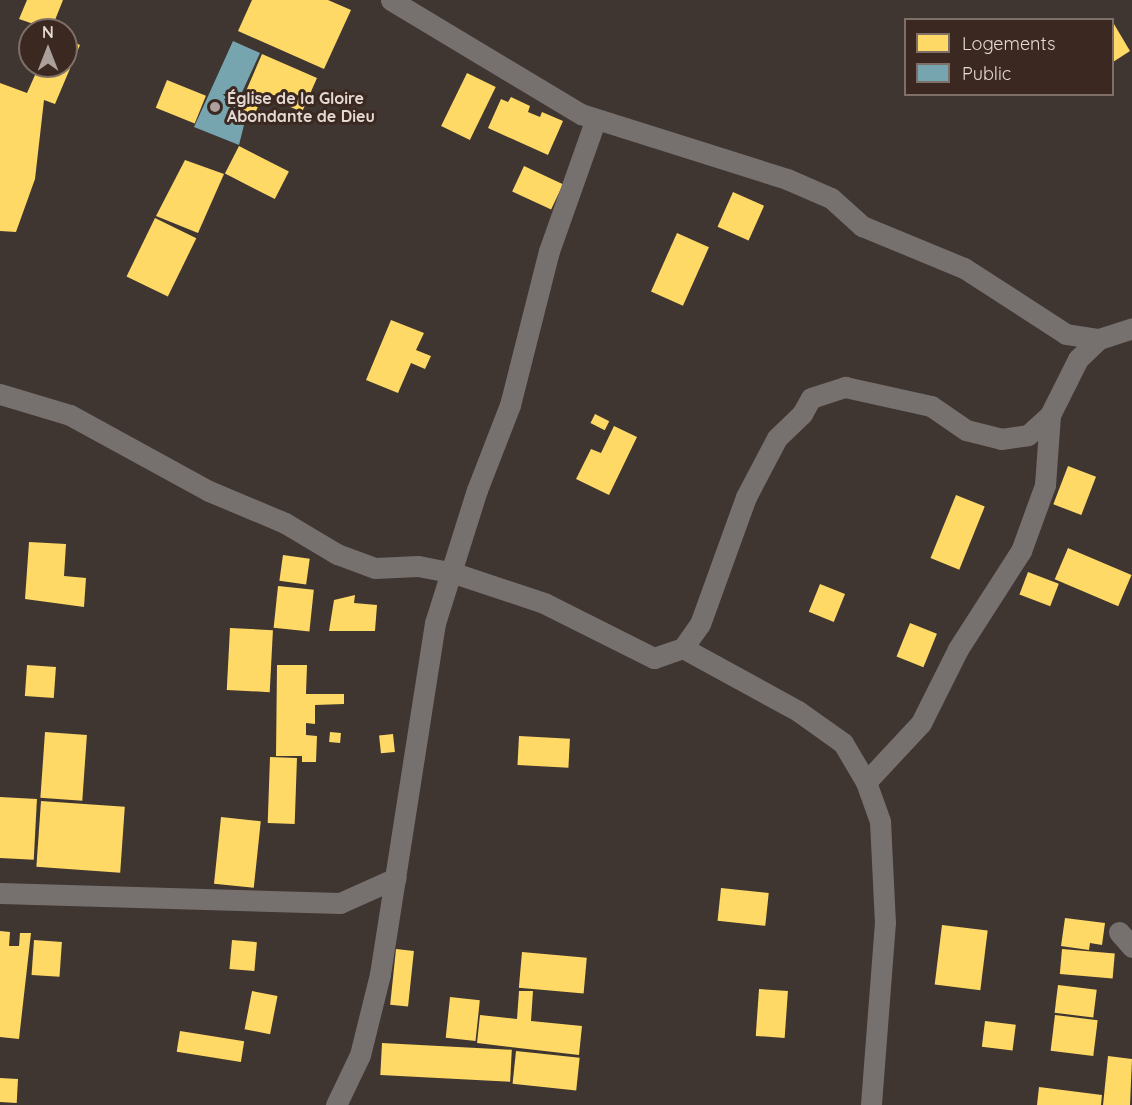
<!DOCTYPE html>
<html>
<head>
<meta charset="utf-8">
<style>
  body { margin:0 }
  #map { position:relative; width:1132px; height:1105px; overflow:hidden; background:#3f3531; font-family:Quicksand,sans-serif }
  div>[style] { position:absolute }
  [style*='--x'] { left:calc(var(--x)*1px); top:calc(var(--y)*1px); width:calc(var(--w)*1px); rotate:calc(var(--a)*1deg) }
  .homes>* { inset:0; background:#ffd966; transform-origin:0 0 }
  .public>* { inset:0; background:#76a5af }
  .minor>* { height:21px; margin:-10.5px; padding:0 10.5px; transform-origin:10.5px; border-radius:10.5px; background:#76706e }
  .dots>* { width:16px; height:16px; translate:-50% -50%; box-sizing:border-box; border:3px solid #3b2921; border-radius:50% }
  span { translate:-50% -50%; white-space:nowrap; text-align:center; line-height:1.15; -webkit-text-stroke:6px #3b2921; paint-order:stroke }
  .poi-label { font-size:16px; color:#e5d9d4; font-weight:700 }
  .left { translate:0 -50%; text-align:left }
  .legend { position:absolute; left:904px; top:18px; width:210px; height:78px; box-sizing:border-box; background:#3b2921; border:2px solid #7f6f69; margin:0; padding:8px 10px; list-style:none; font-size:18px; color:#e5d9d4 }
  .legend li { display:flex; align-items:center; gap:12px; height:30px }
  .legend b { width:30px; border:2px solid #7f6f69 }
  .north { position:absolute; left:18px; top:18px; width:60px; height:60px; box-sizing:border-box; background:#3b2921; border:2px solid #7f6f69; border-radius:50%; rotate:0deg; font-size:16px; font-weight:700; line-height:24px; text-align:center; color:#e5d9d4 }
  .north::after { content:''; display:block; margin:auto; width:21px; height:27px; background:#aba09b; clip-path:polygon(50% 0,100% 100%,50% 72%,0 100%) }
</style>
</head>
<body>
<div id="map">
  <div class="homes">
    <i style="clip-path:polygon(27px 0,63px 0,51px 30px,19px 19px)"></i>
    <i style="clip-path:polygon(252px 0,328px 0,351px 10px,324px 69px,238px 31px)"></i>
    <i style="clip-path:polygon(1114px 24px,1130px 51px,1113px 62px,1113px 25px)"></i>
    <i style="clip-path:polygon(66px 39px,80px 45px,55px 104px,44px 100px,35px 179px,16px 232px,0 231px,0 83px,27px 93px,39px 66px,66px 66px)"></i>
    <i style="clip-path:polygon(262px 54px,317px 78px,302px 112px,263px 95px,253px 118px,237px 112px)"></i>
    <i style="left:467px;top:73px;width:32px;height:59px;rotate:26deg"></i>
    <i style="left:167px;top:80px;width:42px;height:30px;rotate:22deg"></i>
    <i style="clip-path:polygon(511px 97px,530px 106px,528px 112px,540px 117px,542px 112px,563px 121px,548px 155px,488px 128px,501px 99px,508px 102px)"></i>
    <i style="left:239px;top:146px;width:56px;height:31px;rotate:27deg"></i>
    <i style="clip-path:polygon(185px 160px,224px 174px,198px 233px,156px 216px)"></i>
    <i style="left:524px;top:166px;width:43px;height:28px;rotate:25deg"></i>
    <i style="left:733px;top:192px;width:34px;height:38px;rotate:24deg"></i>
    <i style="left:155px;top:218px;width:46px;height:65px;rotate:26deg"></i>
    <i style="left:677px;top:233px;width:35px;height:64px;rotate:24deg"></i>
    <i style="clip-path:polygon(391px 320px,424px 333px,416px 350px,431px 356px,425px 369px,411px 363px,398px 393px,366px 380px)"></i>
    <i style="left:595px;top:414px;width:16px;height:10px;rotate:27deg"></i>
    <i style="clip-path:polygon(614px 426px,637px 437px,609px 495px,576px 479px,591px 449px,601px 453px)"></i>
    <i style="left:1068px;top:466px;width:30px;height:41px;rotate:21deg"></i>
    <i style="left:956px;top:495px;width:31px;height:68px;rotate:22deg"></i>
    <i style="clip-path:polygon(29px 542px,66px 544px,64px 576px,86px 578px,84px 607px,25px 599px)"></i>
    <i style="left:1068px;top:548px;width:69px;height:34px;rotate:23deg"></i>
    <i style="left:283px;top:555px;width:27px;height:26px;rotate:8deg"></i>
    <i style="left:1028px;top:572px;width:33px;height:24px;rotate:21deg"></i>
    <i style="left:820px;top:584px;width:27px;height:30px;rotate:22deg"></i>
    <i style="left:278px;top:586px;width:36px;height:42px;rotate:6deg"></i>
    <i style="clip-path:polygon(355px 595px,354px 603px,377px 605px,375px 631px,329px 631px,334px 600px)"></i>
    <i style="left:910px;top:623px;width:29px;height:36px;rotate:22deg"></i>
    <i style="left:230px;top:628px;width:43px;height:62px;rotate:3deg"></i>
    <i style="left:27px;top:665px;width:29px;height:31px;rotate:4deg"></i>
    <i style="clip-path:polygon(277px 665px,307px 665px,306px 694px,344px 694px,344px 704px,315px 705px,315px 724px,306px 723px,306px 735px,317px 736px,316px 762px,302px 762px,302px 756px,276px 756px)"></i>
    <i style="left:45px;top:732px;width:42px;height:66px;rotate:4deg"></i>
    <i style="left:330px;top:732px;width:11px;height:10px;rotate:5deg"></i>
    <i style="left:393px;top:734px;width:18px;height:14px;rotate:84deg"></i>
    <i style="left:519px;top:736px;width:51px;height:29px;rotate:3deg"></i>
    <i style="left:270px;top:757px;width:27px;height:66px;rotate:2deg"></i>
    <i style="left:0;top:797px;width:37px;height:61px;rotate:3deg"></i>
    <i style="left:41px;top:801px;width:84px;height:66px;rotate:4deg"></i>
    <i style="left:221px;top:817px;width:40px;height:67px;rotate:6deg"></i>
    <i style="left:721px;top:888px;width:48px;height:33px;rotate:6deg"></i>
    <i style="clip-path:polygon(1065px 918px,1105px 923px,1102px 945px,1090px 943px,1089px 950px,1061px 946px)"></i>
    <i style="left:942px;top:925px;width:46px;height:60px;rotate:7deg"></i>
    <i style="clip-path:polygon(0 931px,10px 932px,9px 946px,19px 946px,20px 933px,31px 933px,19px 1039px,0 1037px)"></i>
    <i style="left:34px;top:940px;width:28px;height:35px;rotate:4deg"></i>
    <i style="left:232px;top:940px;width:25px;height:29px;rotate:5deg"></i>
    <i style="left:396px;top:949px;width:18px;height:56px;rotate:6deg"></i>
    <i style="left:1062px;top:949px;width:53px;height:25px;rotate:5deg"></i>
    <i style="left:522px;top:952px;width:65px;height:36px;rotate:5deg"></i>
    <i style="left:1058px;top:985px;width:39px;height:28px;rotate:7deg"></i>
    <i style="left:759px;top:989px;width:29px;height:47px;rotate:4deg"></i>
    <i style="left:252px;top:991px;width:26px;height:39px;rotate:11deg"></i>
    <i style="clip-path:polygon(519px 991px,533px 991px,531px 1021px,582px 1026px,579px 1055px,477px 1043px,480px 1015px,517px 1019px)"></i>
    <i style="left:450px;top:997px;width:30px;height:41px;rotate:6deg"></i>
    <i style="left:1055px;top:1015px;width:43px;height:36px;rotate:7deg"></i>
    <i style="left:985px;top:1021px;width:31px;height:26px;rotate:7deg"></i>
    <i style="left:180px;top:1031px;width:65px;height:21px;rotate:9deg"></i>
    <i style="left:382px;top:1043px;width:130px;height:32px;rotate:3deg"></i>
    <i style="left:516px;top:1051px;width:64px;height:33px;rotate:6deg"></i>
    <i style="clip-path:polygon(1108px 1056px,1132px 1059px,1130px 1105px,1103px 1105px)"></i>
    <i style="left:0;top:1078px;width:18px;height:24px;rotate:3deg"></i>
    <i style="clip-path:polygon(1039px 1087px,1102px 1095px,1101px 1105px,1037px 1105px)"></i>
  </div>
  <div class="public">
    <i style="clip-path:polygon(233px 41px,260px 53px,233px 112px,246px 117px,239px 145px,194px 127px)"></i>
  </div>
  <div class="minor">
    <i style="--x:391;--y:0;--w:222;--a:31"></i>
    <i style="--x:581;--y:114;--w:216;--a:17.5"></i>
    <i style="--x:787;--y:179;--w:48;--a:23.4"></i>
    <i style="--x:831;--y:198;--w:42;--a:42.1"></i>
    <i style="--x:862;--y:226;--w:110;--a:22.4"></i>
    <i style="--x:964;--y:268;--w:121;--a:32.9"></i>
    <i style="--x:1066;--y:334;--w:33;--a:9"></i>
    <i style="--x:0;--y:394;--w:73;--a:16.7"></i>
    <i style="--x:70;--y:415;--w:158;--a:28.7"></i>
    <i style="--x:209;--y:491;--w:82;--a:22.8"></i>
    <i style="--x:285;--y:523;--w:61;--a:30.8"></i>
    <i style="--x:337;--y:554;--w:40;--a:20.2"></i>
    <i style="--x:375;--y:568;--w:43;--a:-2.7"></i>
    <i style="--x:418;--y:566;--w:37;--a:11"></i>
    <i style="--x:454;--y:573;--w:95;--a:18.4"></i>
    <i style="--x:544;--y:603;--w:123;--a:26.6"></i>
    <i style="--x:654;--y:658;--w:31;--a:-19"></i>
    <i style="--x:683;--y:648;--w:29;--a:-55"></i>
    <i style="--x:700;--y:624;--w:135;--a:-70.1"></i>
    <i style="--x:746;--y:497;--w:67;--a:-62.3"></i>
    <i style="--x:777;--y:438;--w:35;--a:-44"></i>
    <i style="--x:802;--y:414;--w:18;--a:-61"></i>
    <i style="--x:811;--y:398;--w:36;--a:-18"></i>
    <i style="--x:845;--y:387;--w:88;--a:12.5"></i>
    <i style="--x:931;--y:406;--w:42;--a:34.4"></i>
    <i style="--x:966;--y:430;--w:36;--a:14"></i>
    <i style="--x:1001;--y:439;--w:27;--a:-8"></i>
    <i style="--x:1028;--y:435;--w:30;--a:-42"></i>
    <i style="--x:1050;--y:415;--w:63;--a:-63.4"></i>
    <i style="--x:1078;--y:359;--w:29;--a:-44"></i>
    <i style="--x:1099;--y:339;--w:35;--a:-18"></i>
    <i style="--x:683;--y:648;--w:131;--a:28.7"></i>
    <i style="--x:798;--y:711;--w:55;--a:35.4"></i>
    <i style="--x:843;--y:743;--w:45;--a:59.5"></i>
    <i style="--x:866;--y:782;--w:41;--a:70.3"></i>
    <i style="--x:880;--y:821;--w:101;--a:87.2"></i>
    <i style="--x:885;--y:922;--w:184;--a:94.4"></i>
    <i style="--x:866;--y:782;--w:81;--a:-47"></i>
    <i style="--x:921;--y:723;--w:83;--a:-63.4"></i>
    <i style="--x:958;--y:649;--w:117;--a:-57.3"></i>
    <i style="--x:1021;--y:551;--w:70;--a:-70"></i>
    <i style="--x:1045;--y:485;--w:70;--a:-85.9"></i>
    <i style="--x:0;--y:893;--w:340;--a:1.7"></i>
    <i style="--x:340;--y:903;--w:61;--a:-24.1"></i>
    <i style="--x:1119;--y:932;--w:20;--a:49"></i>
    <i style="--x:336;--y:1105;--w:55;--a:-64.4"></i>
    <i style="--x:360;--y:1055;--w:83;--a:-76.1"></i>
    <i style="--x:380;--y:974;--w:355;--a:-81.1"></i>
    <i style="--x:435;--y:623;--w:139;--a:-72.5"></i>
    <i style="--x:477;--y:490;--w:91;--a:-68.8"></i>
    <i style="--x:510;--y:405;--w:159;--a:-75.8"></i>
    <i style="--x:549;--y:251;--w:138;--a:-70.5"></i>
  </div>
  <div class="dots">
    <i style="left:215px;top:107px;background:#aba09b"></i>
  </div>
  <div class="poi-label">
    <span class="left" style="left:227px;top:107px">Église de la Gloire<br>Abondante de Dieu</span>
  </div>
  <ul class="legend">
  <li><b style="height:16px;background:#ffd966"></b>Logements</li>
  <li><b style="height:16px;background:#76a5af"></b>Public</li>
  </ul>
  <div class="north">N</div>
</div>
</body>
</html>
